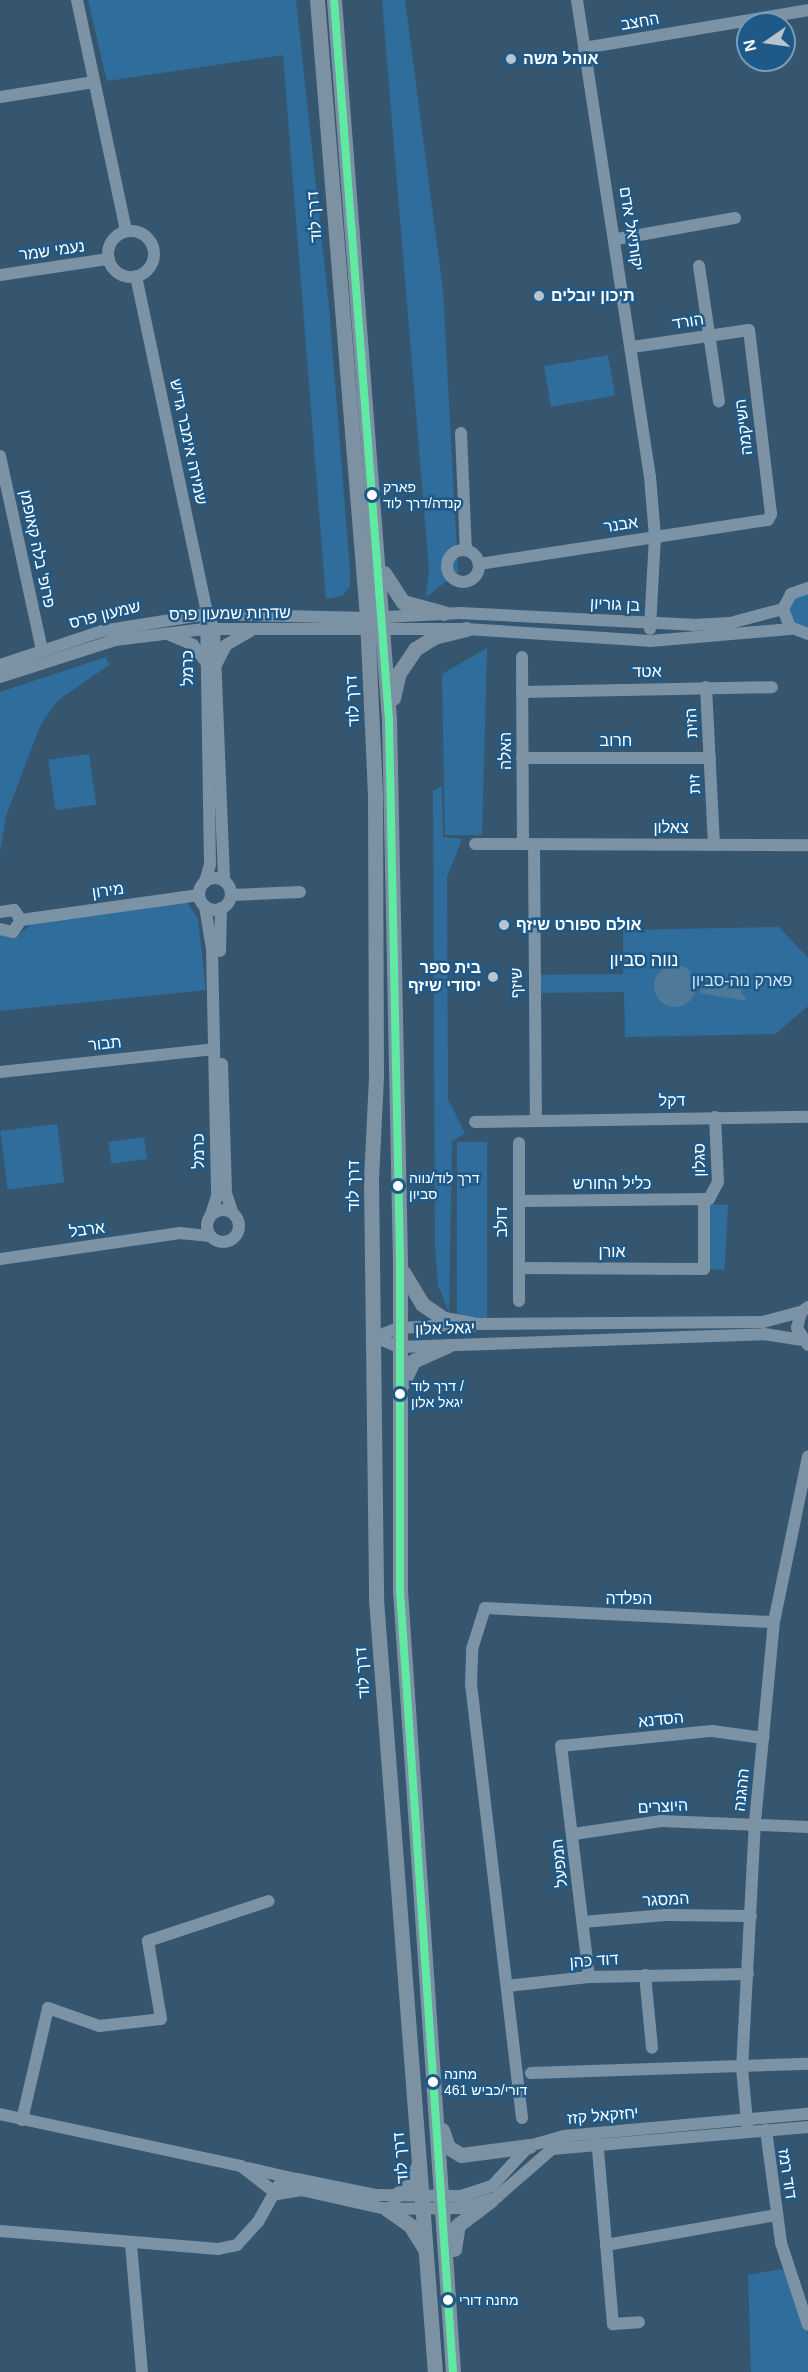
<!DOCTYPE html>
<html>
<head>
<meta charset="utf-8">
<style>
  body { margin:0 }
  #map { position:relative; width:808px; height:2372px; overflow:hidden; background:#36566f; font-family:Helvetica,Heebo,sans-serif }
  div>[style] { position:absolute }
  [style*='--x'] { left:calc(var(--x)*1px); top:calc(var(--y)*1px); width:calc(var(--w)*1px); rotate:calc(var(--a)*1deg) }
  .green>* { inset:0; background:#2f6e9c; transform-origin:0 0 }
  .water>* { inset:0; background:#4f7998 }
  .round { border-radius:50% }
  .minor>* { height:12px; margin:-6px; padding:0 6px; transform-origin:6px; border-radius:6px; background:#7c92a5 }
  .minor>.ring { margin:-6px; padding:0; box-sizing:content-box; background:none; border:12px solid #7c92a5; border-radius:50% }
  .major>* { height:15px; margin:-7.5px; padding:0 7.5px; transform-origin:7.5px; border-radius:7.5px; background:#7c92a2 }
  .bus-1>* { height:8px; margin:-4px; padding:0 4px; transform-origin:4px; border-radius:4px; background:#60e9a3 }
  .dots>* { width:16px; height:16px; translate:-50% -50%; box-sizing:border-box; border:3px solid #1e5987; border-radius:50% }
  span { translate:-50% -50%; white-space:nowrap; text-align:center; line-height:1.15; -webkit-text-stroke:5px #1e5987; paint-order:stroke }
  .bus-label { font-size:14px; color:#fff }
  .left { translate:0 -50%; text-align:left }
  .street-label { font-size:16px; color:#fff }
  .poi-label { font-size:16px; color:#fff; font-weight:700 }
  .right { translate:-100% -50%; text-align:right }
  .park-label { font-size:16px; color:#cbe5f8 }
  .neighbourhood-label { font-size:18px; color:#fff }
  .north { position:absolute; left:736px; top:12px; width:60px; height:60px; box-sizing:border-box; background:#1e5987; border:2px solid #789bb7; border-radius:50%; rotate:257deg; font-size:16px; font-weight:700; line-height:24px; text-align:center; color:#fff }
  .north::after { content:''; display:block; margin:auto; width:21px; height:27px; background:#b9c4cd; clip-path:polygon(50% 0,100% 100%,50% 72%,0 100%) }
</style>
</head>
<body>
<div id="map">
  <div class="green">
    <i style="clip-path:polygon(88px 0,296px 0,329px 307px,350px 571px,350px 587px,342px 596px,326px 599px,283px 55px,107px 81px)"></i>
    <i style="clip-path:polygon(382px 0,405px 0,443px 291px,458px 572px,426px 597px,429px 570px)"></i>
    <i style="left:608px;top:355px;width:41px;height:65px;rotate:80deg"></i>
    <i style="clip-path:polygon(808px 590px,808px 633px,790px 625px,785px 606px)"></i>
    <i style="clip-path:polygon(487px 648px,482px 835px,445px 835px,442px 674px)"></i>
    <i style="clip-path:polygon(106px 657px,109px 665px,57px 701px,40px 726px,6px 816px,0 852px,0 692px)"></i>
    <i style="left:89px;top:754px;width:51px;height:41px;rotate:82deg"></i>
    <i style="clip-path:polygon(442px 786px,443px 837px,462px 839px,447px 877px,448px 1099px,465px 1133px,452px 1141px,449px 1312px,438px 1285px,435px 1246px,433px 791px)"></i>
    <i style="clip-path:polygon(187px 902px,198px 919px,206px 990px,0 1011px,0 935px,17px 936px,33px 923px)"></i>
    <i style="clip-path:polygon(779px 927px,808px 958px,808px 1006px,775px 1034px,625px 1037px,624px 992px,534px 993px,534px 975px,623px 974px,623px 930px)"></i>
    <i style="left:57px;top:1124px;width:59px;height:57px;rotate:83deg"></i>
    <i style="left:144px;top:1137px;width:22px;height:36px;rotate:82deg"></i>
    <i style="left:457px;top:1142px;width:30px;height:176px"></i>
    <i style="left:708px;top:1204px;width:20px;height:65px;rotate:3deg"></i>
    <i style="clip-path:polygon(783px 2269px,808px 2334px,808px 2372px,751px 2372px,748px 2275px)"></i>
  </div>
  <div class="water">
    <i class="round" style="left:654px;top:965px;width:42px;height:42px"></i>
    <i style="clip-path:polygon(738px 972px,746px 975px,741px 992px,747px 1001px,700px 993px,702px 979px,712px 989px,732px 984px)"></i>
  </div>
  <div class="minor">
    <i style="--x:77;--y:0;--w:236;--a:78"></i>
    <i style="--x:577;--y:0;--w:483;--a:81.3"></i>
    <i style="--x:650;--y:477;--w:59;--a:85.2"></i>
    <i style="--x:655;--y:536;--w:93;--a:93.1"></i>
    <i style="--x:584;--y:48;--w:227;--a:-9.6"></i>
    <i style="--x:0;--y:97;--w:95;--a:-9.1"></i>
    <i class="ring" style="left:108px;top:231px;width:34px;height:34px"></i>
    <i style="--x:617;--y:239;--w:120;--a:-10.1"></i>
    <i style="--x:699;--y:266;--w:137;--a:81.6"></i>
    <i style="--x:0;--y:275;--w:110;--a:-8.4"></i>
    <i style="--x:136;--y:276;--w:345;--a:78.1"></i>
    <i style="--x:207;--y:614;--w:17;--a:65"></i>
    <i style="--x:214;--y:629;--w:251;--a:87.7"></i>
    <i style="--x:461;--y:433;--w:117;--a:87.6"></i>
    <i style="--x:0;--y:456;--w:198;--a:77.8"></i>
    <i class="ring" style="left:447px;top:550px;width:20px;height:20px"></i>
    <i style="--x:479;--y:564;--w:292;--a:-8.7"></i>
    <i style="--x:768;--y:520;--w:7;--a:-63"></i>
    <i style="--x:771;--y:514;--w:185;--a:-96.8"></i>
    <i style="--x:749;--y:330;--w:118;--a:171.7"></i>
    <i style="--x:808;--y:588;--w:18;--a:161"></i>
    <i style="--x:791;--y:594;--w:17;--a:118"></i>
    <i style="--x:783;--y:609;--w:19;--a:69"></i>
    <i style="--x:790;--y:627;--w:19;--a:21"></i>
    <i style="--x:170;--y:635;--w:25;--a:23"></i>
    <i style="--x:193;--y:645;--w:20;--a:53"></i>
    <i style="--x:522;--y:657;--w:187;--a:89.7"></i>
    <i style="--x:217;--y:663;--w:20;--a:-63"></i>
    <i style="--x:226;--y:645;--w:28;--a:-30"></i>
    <i style="--x:0;--y:665;--w:108;--a:-18.4"></i>
    <i style="--x:102;--y:631;--w:106;--a:-9.2"></i>
    <i style="--x:207;--y:614;--w:160;--a:1.4"></i>
    <i style="--x:367;--y:618;--w:93;--a:-3.1"></i>
    <i style="--x:460;--y:613;--w:233;--a:2.9"></i>
    <i style="--x:693;--y:625;--w:37;--a:-3"></i>
    <i style="--x:730;--y:623;--w:55;--a:-14.8"></i>
    <i style="--x:0;--y:677;--w:121;--a:-17.8"></i>
    <i style="--x:115;--y:640;--w:90;--a:-7"></i>
    <i style="--x:204;--y:629;--w:262;--a:0"></i>
    <i style="--x:466;--y:629;--w:184;--a:3.7"></i>
    <i style="--x:650;--y:641;--w:142;--a:-4.9"></i>
    <i style="--x:706;--y:687;--w:157;--a:87.1"></i>
    <i style="--x:522;--y:692;--w:250;--a:-1.1"></i>
    <i style="--x:522;--y:758;--w:188;--a:0"></i>
    <i style="--x:475;--y:844;--w:333;--a:0.2"></i>
    <i style="--x:534;--y:845;--w:276;--a:89.6"></i>
    <i class="ring" style="left:199px;top:878px;width:20px;height:20px"></i>
    <i style="--x:205;--y:882;--w:19;--a:-74"></i>
    <i style="--x:210;--y:864;--w:243;--a:-90.9"></i>
    <i style="--x:231;--y:895;--w:69;--a:-2.5"></i>
    <i style="--x:205;--y:906;--w:44;--a:80.8"></i>
    <i style="--x:212;--y:949;--w:247;--a:88.8"></i>
    <i style="--x:217;--y:1196;--w:19;--a:108"></i>
    <i style="--x:0;--y:912;--w:14;--a:-8"></i>
    <i style="--x:14;--y:910;--w:12;--a:55"></i>
    <i style="--x:21;--y:920;--w:14;--a:124"></i>
    <i style="--x:13;--y:932;--w:13;--a:-167"></i>
    <i style="--x:21;--y:920;--w:180;--a:-8"></i>
    <i style="--x:220;--y:951;--w:43;--a:-88.7"></i>
    <i style="--x:222;--y:1064;--w:129;--a:88.2"></i>
    <i style="--x:226;--y:1193;--w:20;--a:72"></i>
    <i style="--x:0;--y:1072;--w:215;--a:-6.1"></i>
    <i style="--x:475;--y:1122;--w:333;--a:-0.9"></i>
    <i style="--x:519;--y:1143;--w:158;--a:90"></i>
    <i style="--x:519;--y:1201;--w:190;--a:-0.6"></i>
    <i style="--x:709;--y:1199;--w:19;--a:-62"></i>
    <i style="--x:718;--y:1182;--w:65;--a:-92.6"></i>
    <i class="ring" style="left:207px;top:1210px;width:20px;height:20px"></i>
    <i style="--x:0;--y:1259;--w:182;--a:-8.2"></i>
    <i style="--x:180;--y:1233;--w:30;--a:6"></i>
    <i style="--x:519;--y:1268;--w:185;--a:0.3"></i>
    <i style="--x:704;--y:1269;--w:70;--a:-90"></i>
    <i style="--x:808;--y:1307;--w:9;--a:144"></i>
    <i style="--x:801;--y:1312;--w:16;--a:104"></i>
    <i style="--x:797;--y:1328;--w:20;--a:57"></i>
    <i style="--x:375;--y:1337;--w:26;--a:-21"></i>
    <i style="--x:399;--y:1328;--w:73;--a:-3.1"></i>
    <i style="--x:472;--y:1324;--w:291;--a:-0.4"></i>
    <i style="--x:763;--y:1322;--w:39;--a:-15"></i>
    <i style="--x:375;--y:1337;--w:26;--a:23"></i>
    <i style="--x:399;--y:1347;--w:365;--a:-2"></i>
    <i style="--x:764;--y:1334;--w:37;--a:9"></i>
    <i style="--x:574;--y:1834;--w:88;--a:-8.5"></i>
    <i style="--x:661;--y:1821;--w:147;--a:2.3"></i>
    <i style="--x:583;--y:1922;--w:83;--a:-4.8"></i>
    <i style="--x:666;--y:1915;--w:85;--a:0.7"></i>
    <i style="--x:645;--y:1975;--w:73;--a:84.5"></i>
    <i style="--x:589;--y:1977;--w:233;--a:-96.9"></i>
    <i style="--x:561;--y:1746;--w:152;--a:-5.7"></i>
    <i style="--x:712;--y:1731;--w:52;--a:7.7"></i>
    <i style="--x:507;--y:1986;--w:82;--a:-6.3"></i>
    <i style="--x:589;--y:1977;--w:159;--a:-1.1"></i>
    <i style="--x:531;--y:2073;--w:277;--a:-1.9"></i>
    <i style="--x:0;--y:2114;--w:247;--a:12.2"></i>
    <i style="--x:241;--y:2166;--w:46;--a:37.9"></i>
    <i style="--x:522;--y:2118;--w:436;--a:-96.7"></i>
    <i style="--x:471;--y:1685;--w:36;--a:-88"></i>
    <i style="--x:472;--y:1649;--w:43;--a:-72.4"></i>
    <i style="--x:485;--y:1608;--w:289;--a:2.8"></i>
    <i style="--x:22;--y:2120;--w:115;--a:-76.9"></i>
    <i style="--x:48;--y:2008;--w:54;--a:19.4"></i>
    <i style="--x:99;--y:2026;--w:62;--a:-6.4"></i>
    <i style="--x:161;--y:2019;--w:79;--a:-99.5"></i>
    <i style="--x:148;--y:1941;--w:127;--a:-18.3"></i>
    <i style="--x:766;--y:2130;--w:114;--a:82.4"></i>
    <i style="--x:781;--y:2243;--w:86;--a:71.8"></i>
    <i style="--x:748;--y:2132;--w:63;--a:-95.4"></i>
    <i style="--x:742;--y:2069;--w:247;--a:-87"></i>
    <i style="--x:755;--y:1822;--w:201;--a:-84.6"></i>
    <i style="--x:774;--y:1622;--w:169;--a:-78.4"></i>
    <i style="--x:597;--y:2138;--w:187;--a:85.1"></i>
    <i style="--x:613;--y:2324;--w:26;--a:-4"></i>
    <i style="--x:248;--y:2168;--w:48;--a:13.2"></i>
    <i style="--x:277;--y:2194;--w:24;--a:-9"></i>
    <i style="--x:301;--y:2190;--w:88;--a:12.5"></i>
    <i style="--x:387;--y:2209;--w:75;--a:-0.8"></i>
    <i style="--x:462;--y:2208;--w:37;--a:-17"></i>
    <i style="--x:497;--y:2197;--w:73;--a:-41.1"></i>
    <i style="--x:552;--y:2149;--w:257;--a:-4.9"></i>
    <i style="--x:0;--y:2231;--w:219;--a:4.7"></i>
    <i style="--x:218;--y:2249;--w:19;--a:-12"></i>
    <i style="--x:237;--y:2245;--w:31;--a:-48"></i>
    <i style="--x:258;--y:2222;--w:41;--a:-60.9"></i>
    <i style="--x:278;--y:2186;--w:20;--a:-20"></i>
    <i style="--x:297;--y:2179;--w:81;--a:11.4"></i>
    <i style="--x:376;--y:2195;--w:85;--a:0.7"></i>
    <i style="--x:461;--y:2196;--w:33;--a:-18"></i>
    <i style="--x:492;--y:2186;--w:54;--a:-47.2"></i>
    <i style="--x:529;--y:2146;--w:36;--a:-16"></i>
    <i style="--x:564;--y:2136;--w:245;--a:-5.2"></i>
    <i style="--x:131;--y:2244;--w:128;--a:85.1"></i>
    <i style="--x:606;--y:2245;--w:174;--a:-10"></i>
  </div>
  <div class="major">
    <i style="--x:317;--y:0;--w:620;--a:85.37"></i>
    <i style="--x:367;--y:618;--w:176;--a:87.4"></i>
    <i style="--x:375;--y:794;--w:283;--a:89.8"></i>
    <i style="--x:376;--y:1077;--w:102;--a:92.8"></i>
    <i style="--x:371;--y:1179;--w:420;--a:89.3"></i>
    <i style="--x:376;--y:1599;--w:775;--a:85.64"></i>
    <i style="--x:334;--y:0;--w:721;--a:85.63"></i>
    <i style="--x:389;--y:719;--w:544;--a:88.84"></i>
    <i style="--x:400;--y:1263;--w:328;--a:90"></i>
    <i style="--x:400;--y:1591;--w:783;--a:86.12"></i>
    <i style="--x:384;--y:573;--w:35;--a:57"></i>
    <i style="--x:403;--y:602;--w:42;--a:15"></i>
    <i style="--x:393;--y:698;--w:26;--a:-77"></i>
    <i style="--x:399;--y:673;--w:29;--a:-56"></i>
    <i style="--x:415;--y:649;--w:22;--a:-32"></i>
    <i style="--x:434;--y:637;--w:33;--a:-14"></i>
    <i style="--x:403;--y:1272;--w:37;--a:59"></i>
    <i style="--x:422;--y:1304;--w:27;--a:34"></i>
    <i style="--x:444;--y:1319;--w:28;--a:10"></i>
    <i style="--x:402;--y:1384;--w:25;--a:-64"></i>
    <i style="--x:413;--y:1361;--w:37;--a:-24"></i>
    <i style="--x:442;--y:2130;--w:18;--a:71"></i>
    <i style="--x:448;--y:2147;--w:15;--a:32"></i>
    <i style="--x:461;--y:2155;--w:69;--a:-7.5"></i>
    <i style="--x:394;--y:2197;--w:21;--a:-37"></i>
    <i style="--x:411;--y:2184;--w:19;--a:-69"></i>
    <i style="--x:387;--y:2209;--w:28;--a:35"></i>
    <i style="--x:410;--y:2225;--w:28;--a:58"></i>
    <i style="--x:454;--y:2249;--w:24;--a:-81"></i>
    <i style="--x:458;--y:2225;--w:41;--a:-37.1"></i>
  </div>
  <div class="bus-1">
    <i style="--x:334;--y:0;--w:721;--a:85.63"></i>
    <i style="--x:389;--y:719;--w:544;--a:88.84"></i>
    <i style="--x:400;--y:1263;--w:328;--a:90"></i>
    <i style="--x:400;--y:1591;--w:783;--a:86.12"></i>
  </div>
  <div class="dots">
    <i style="left:511px;top:59px;background:#b9c4cd"></i>
    <i style="left:539px;top:296px;background:#b9c4cd"></i>
    <i style="left:372px;top:495px;background:#fff"></i>
    <i style="left:504px;top:925px;background:#b9c4cd"></i>
    <i style="left:493px;top:977px;background:#b9c4cd"></i>
    <i style="left:398px;top:1186px;background:#fff"></i>
    <i style="left:400px;top:1394px;background:#fff"></i>
    <i style="left:433px;top:2082px;background:#fff"></i>
    <i style="left:448px;top:2300px;background:#fff"></i>
  </div>
  <div class="bus-label">
    <span class="left" style="left:383px;top:495px">פארק<br>קנדה/דרך לוד</span>
    <span class="left" style="left:409px;top:1186px">דרך לוד/נווה<br>סביון</span>
    <span class="left" style="left:411px;top:1394px">דרך לוד /<br>יגאל אלון</span>
    <span class="left" style="left:444px;top:2082px">מחנה<br>דורי/כביש 461</span>
    <span class="left" style="left:459px;top:2300px">מחנה דורי</span>
  </div>
  <div class="street-label">
    <span style="left:640px;top:22px;rotate:-10deg">החצב</span>
    <span style="left:315px;top:217px;rotate:-94deg">דרך לוד</span>
    <span style="left:631px;top:229px;rotate:81deg">יקותיאל אדם</span>
    <span style="left:52px;top:251px;rotate:-8deg">נעמי שמר</span>
    <span style="left:688px;top:322px;rotate:-9deg">הורד</span>
    <span style="left:744px;top:427px;rotate:-97deg">השיקמה</span>
    <span style="left:188px;top:442px;rotate:78deg">שמירה אימבר גדיש</span>
    <span style="left:621px;top:525px;rotate:-9deg">אבנר</span>
    <span style="left:37px;top:549px;rotate:78deg">פרופ' בלה קאופמן</span>
    <span style="left:615px;top:605px;rotate:3deg">בן גוריון</span>
    <span style="left:230px;top:614px;rotate:-1deg">שדרות שמעון פרס</span>
    <span style="left:105px;top:615px;rotate:-14deg">שמעון פרס</span>
    <span style="left:188px;top:668px;rotate:-91deg">כרמל</span>
    <span style="left:647px;top:672px;rotate:-1deg">אטד</span>
    <span style="left:353px;top:701px;rotate:-93deg">דרך לוד</span>
    <span style="left:692px;top:723px;rotate:-93deg">הזית</span>
    <span style="left:616px;top:741px">חרוב</span>
    <span style="left:506px;top:751px;rotate:-90deg">האלה</span>
    <span style="left:695px;top:784px;rotate:-93deg">זית</span>
    <span style="left:671px;top:828px">צאלון</span>
    <span style="left:108px;top:891px;rotate:-8deg">מירון</span>
    <span style="left:517px;top:983px;rotate:-91deg">שיזף</span>
    <span style="left:105px;top:1044px;rotate:-6deg">תבור</span>
    <span style="left:672px;top:1101px;rotate:-1deg">דקל</span>
    <span style="left:199px;top:1151px;rotate:-91deg">כרמל</span>
    <span style="left:700px;top:1160px;rotate:-91deg">סגלון</span>
    <span style="left:612px;top:1184px">כליל החורש</span>
    <span style="left:354px;top:1186px;rotate:-90deg">דרך לוד</span>
    <span style="left:502px;top:1222px;rotate:-90deg">דולב</span>
    <span style="left:87px;top:1230px;rotate:-8deg">ארבל</span>
    <span style="left:612px;top:1252px">אורן</span>
    <span style="left:445px;top:1329px;rotate:-2deg">יגאל אלון</span>
    <span style="left:629px;top:1599px">הפלדה</span>
    <span style="left:363px;top:1673px;rotate:-94deg">דרך לוד</span>
    <span style="left:661px;top:1720px;rotate:-6deg">הסדנא</span>
    <span style="left:742px;top:1790px;rotate:-84deg">ההגנה</span>
    <span style="left:663px;top:1807px;rotate:-3deg">היוצרים</span>
    <span style="left:560px;top:1863px;rotate:-96deg">המפעל</span>
    <span style="left:666px;top:1900px;rotate:-3deg">המסגר</span>
    <span style="left:594px;top:1961px;rotate:-4deg">דוד כהן</span>
    <span style="left:603px;top:2116px;rotate:-5deg">יחזקאל קזז</span>
    <span style="left:401px;top:2158px;rotate:-95deg">דרך לוד</span>
    <span style="left:787px;top:2174px;rotate:81deg">דוד רמז</span>
  </div>
  <div class="poi-label">
    <span class="left" style="left:523px;top:59px">אוהל משה</span>
    <span class="left" style="left:551px;top:296px">תיכון יובלים</span>
    <span class="left" style="left:516px;top:925px">אולם ספורט שיזף</span>
    <span class="right" style="left:481px;top:977px">בית ספר<br>יסודי שיזף</span>
  </div>
  <div class="park-label">
    <span style="left:742px;top:981px">פארק נוה-סביון</span>
  </div>
  <div class="neighbourhood-label">
    <span style="left:644px;top:960px">נווה סביון</span>
  </div>
  <div class="north">N</div>
</div>
</body>
</html>
